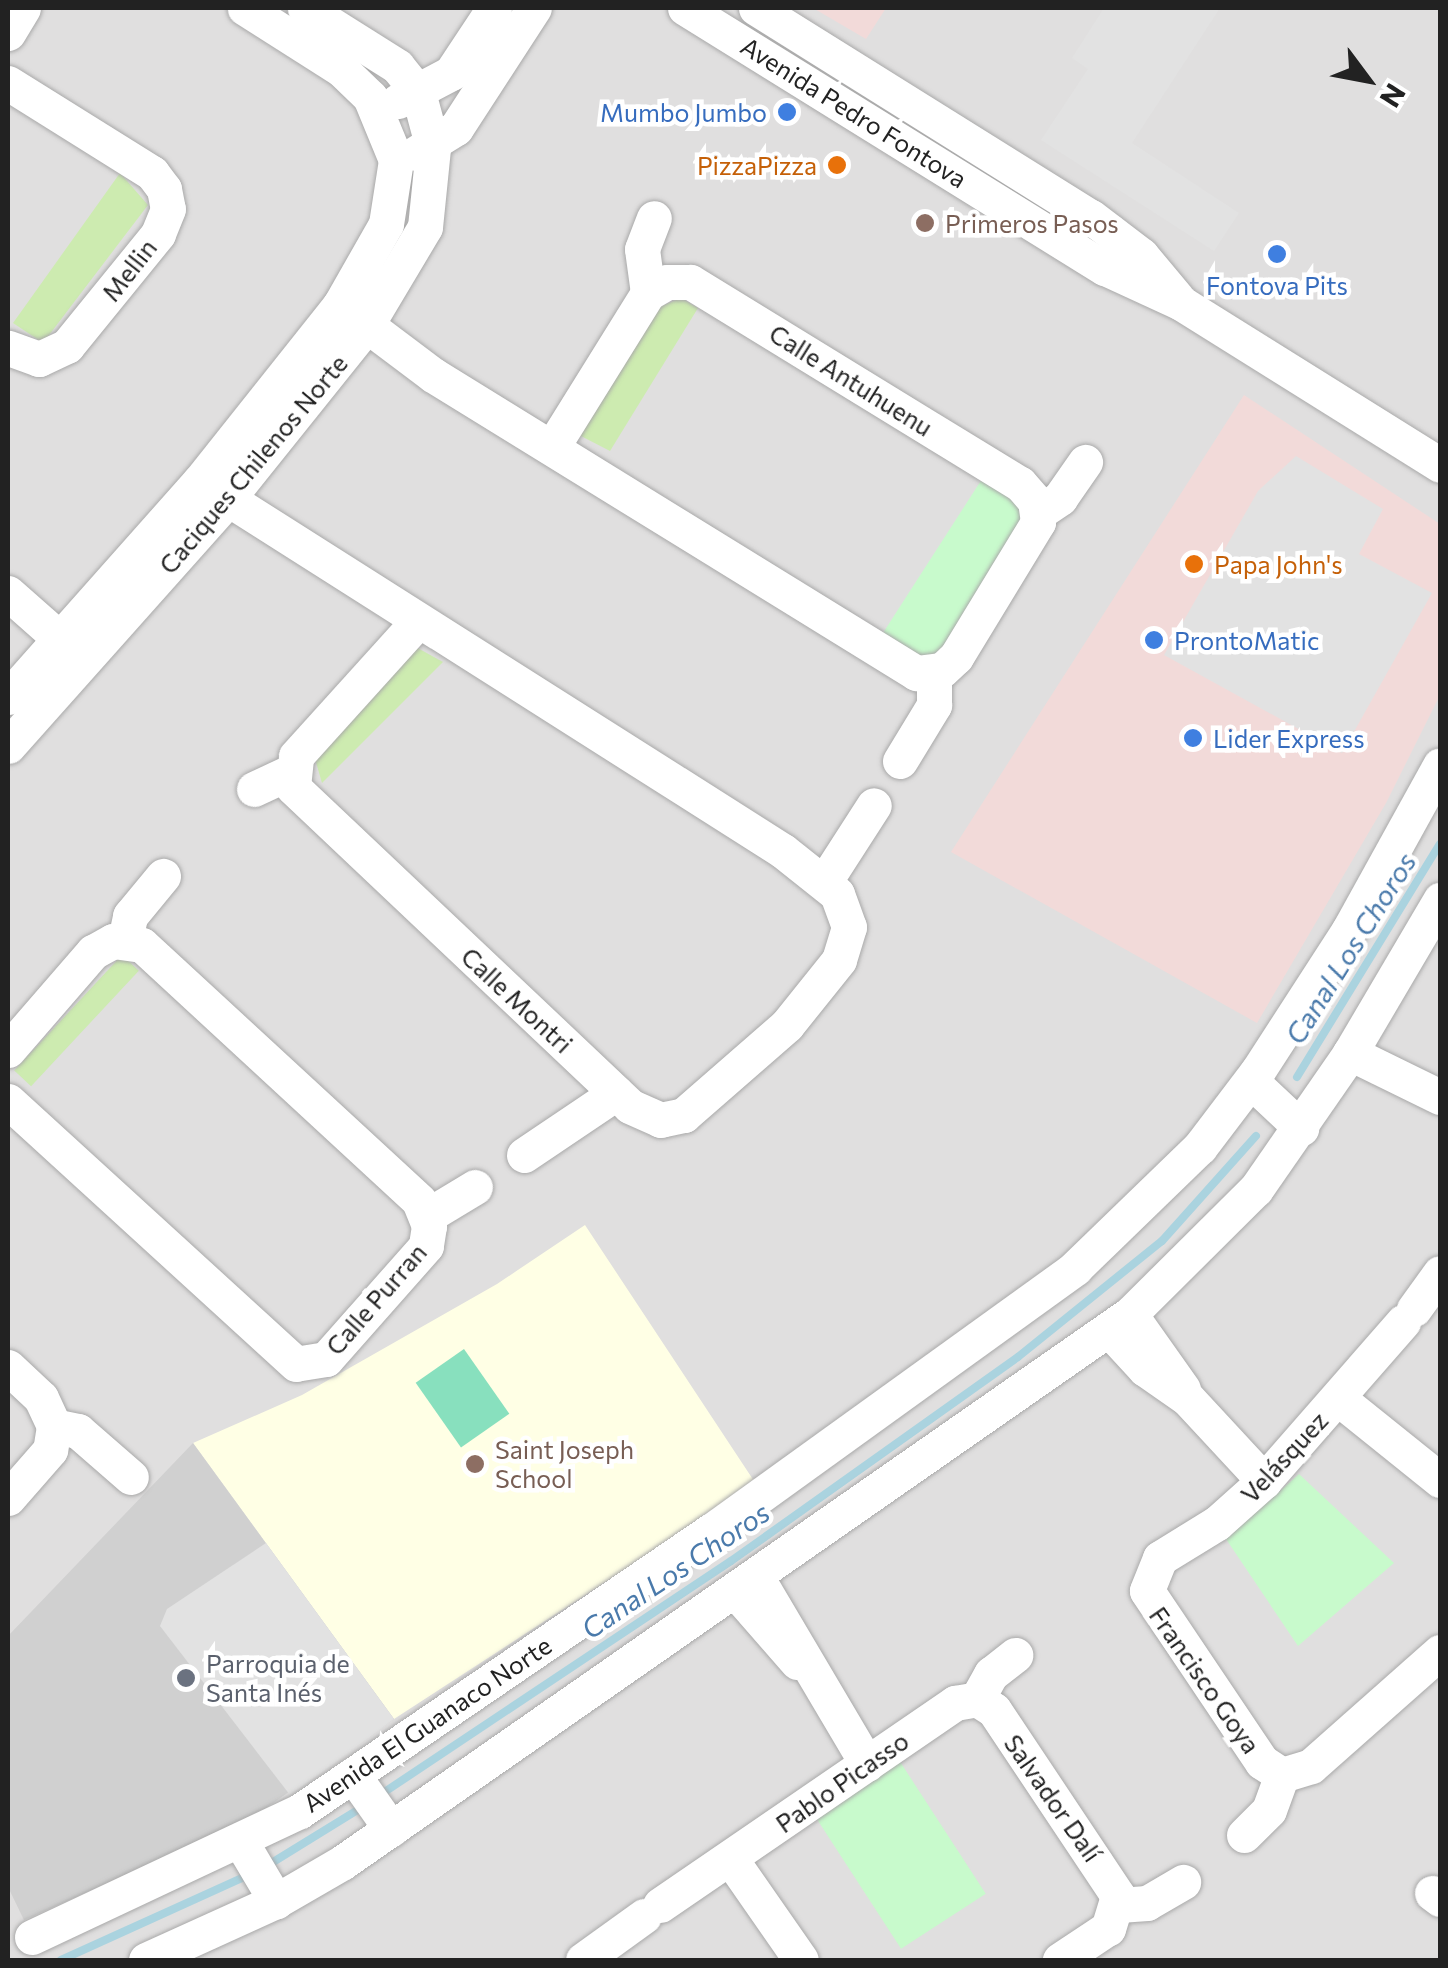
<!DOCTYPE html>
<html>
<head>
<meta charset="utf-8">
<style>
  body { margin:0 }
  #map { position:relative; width:1448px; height:1968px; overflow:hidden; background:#f2efe9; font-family:Commissioner,sans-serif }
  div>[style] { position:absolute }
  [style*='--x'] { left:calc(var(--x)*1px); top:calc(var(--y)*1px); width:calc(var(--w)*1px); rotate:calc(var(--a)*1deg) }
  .residential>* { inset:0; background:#e0dfdf; transform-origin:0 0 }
  .commercial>* { inset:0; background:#f2dad9 }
  .education>* { inset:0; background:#ffffe5 }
  .religious>* { inset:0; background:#d0d0d0 }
  .grass>* { inset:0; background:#cdebb0; transform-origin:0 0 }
  .park>* { inset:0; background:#c8facc; transform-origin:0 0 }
  .pitch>* { inset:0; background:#88e0be; transform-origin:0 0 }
  .parking>* { inset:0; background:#e2e2e2 }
  .stream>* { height:8px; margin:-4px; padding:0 4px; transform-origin:4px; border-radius:4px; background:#aad3df }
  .roads { filter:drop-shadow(0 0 2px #a9a9a9) drop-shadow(0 0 2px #a9a9a9) }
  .minor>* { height:35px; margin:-17.5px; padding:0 17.5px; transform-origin:17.5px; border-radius:17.5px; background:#fff }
  .dots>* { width:28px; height:28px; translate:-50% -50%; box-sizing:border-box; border:5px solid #fff; border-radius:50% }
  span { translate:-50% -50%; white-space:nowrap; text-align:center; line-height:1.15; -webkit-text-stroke:9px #fff; paint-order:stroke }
  .shop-label { font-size:25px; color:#366cbe }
  .right { translate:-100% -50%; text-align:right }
  .left { translate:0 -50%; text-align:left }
  .street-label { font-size:25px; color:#222 }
  .food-label { font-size:25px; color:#c56008 }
  .education-label { font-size:25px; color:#785e54 }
  .worship-label { font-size:25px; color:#5b616d }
  .water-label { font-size:28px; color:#4a7aab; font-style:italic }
  .frame { position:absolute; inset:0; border:10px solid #222; pointer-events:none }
  .north { position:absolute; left:1318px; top:30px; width:100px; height:100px; -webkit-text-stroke:8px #fff; paint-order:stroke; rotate:122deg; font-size:28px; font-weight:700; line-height:40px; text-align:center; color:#222 }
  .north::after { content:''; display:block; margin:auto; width:35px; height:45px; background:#222; clip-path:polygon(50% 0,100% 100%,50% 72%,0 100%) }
</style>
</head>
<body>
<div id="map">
  <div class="residential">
    <i style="left:8px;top:8px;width:1432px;height:1952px"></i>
  </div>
  <div class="commercial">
    <i style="clip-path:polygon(813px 8px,886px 8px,866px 39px)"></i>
    <i style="clip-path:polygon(1244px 395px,1440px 524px,1440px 695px,1386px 803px,1257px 1023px,951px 852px)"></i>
  </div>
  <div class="education">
    <i style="clip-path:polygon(585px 1225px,756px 1484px,394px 1719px,193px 1443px,302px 1395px,497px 1284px)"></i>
  </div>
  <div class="religious">
    <i style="clip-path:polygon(193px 1443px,394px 1719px,247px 1821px,24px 1920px,8px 1887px,8px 1636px)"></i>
  </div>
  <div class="grass">
    <i style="clip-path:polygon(120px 173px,148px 205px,43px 343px,13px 323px)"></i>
    <i style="clip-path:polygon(681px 298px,698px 308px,610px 451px,579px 435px,657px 308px)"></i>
    <i style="clip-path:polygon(414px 646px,443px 662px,322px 783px,315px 759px)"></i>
    <i style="left:122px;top:955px;width:23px;height:158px;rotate:43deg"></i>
  </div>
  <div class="park">
    <i style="clip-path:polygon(982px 479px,1019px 499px,1021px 533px,940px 658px,918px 658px,881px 636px)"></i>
    <i style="clip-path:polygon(1299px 1474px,1394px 1563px,1298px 1646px,1226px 1539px)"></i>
    <i style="left:897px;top:1757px;width:163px;height:101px;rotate:57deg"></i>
  </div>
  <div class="pitch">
    <i style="left:464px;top:1349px;width:79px;height:59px;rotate:55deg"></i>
  </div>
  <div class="parking">
    <i style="clip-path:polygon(1104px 8px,1220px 8px,1132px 143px,1239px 213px,1214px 251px,1041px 140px,1088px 69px,1072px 58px)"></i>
    <i style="clip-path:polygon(1296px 456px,1383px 509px,1359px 554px,1432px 593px,1342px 753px,1164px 655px,1258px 491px)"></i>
    <i style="clip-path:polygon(266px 1543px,394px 1719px,290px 1795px,160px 1626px,167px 1609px)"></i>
  </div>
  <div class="stream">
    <i style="--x:1297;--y:1077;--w:273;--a:-58.5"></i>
    <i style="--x:380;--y:1795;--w:422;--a:-33.7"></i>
    <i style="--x:731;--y:1561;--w:352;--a:-35.4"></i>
    <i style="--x:1018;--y:1357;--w:185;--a:-38.9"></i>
    <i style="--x:1162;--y:1241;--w:141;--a:-48.2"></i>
    <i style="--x:265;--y:1867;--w:116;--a:-31.6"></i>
    <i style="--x:61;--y:1960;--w:205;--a:-24.4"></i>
  </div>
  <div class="roads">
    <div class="minor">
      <i style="--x:685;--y:8;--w:494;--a:31.8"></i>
      <i style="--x:1105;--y:268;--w:84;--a:24.7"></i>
      <i style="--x:1181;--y:303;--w:305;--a:32"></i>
      <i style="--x:756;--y:8;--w:395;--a:32"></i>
      <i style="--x:1091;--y:217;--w:63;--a:37.2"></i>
      <i style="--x:1141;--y:255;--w:56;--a:50.1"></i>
      <i style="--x:8;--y:33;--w:29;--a:-59"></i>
      <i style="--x:8;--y:83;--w:170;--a:32"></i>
      <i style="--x:152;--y:173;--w:20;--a:53"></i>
      <i style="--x:164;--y:189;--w:20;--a:79"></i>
      <i style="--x:168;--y:209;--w:27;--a:112"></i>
      <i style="--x:158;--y:234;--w:144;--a:129.1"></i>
      <i style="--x:67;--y:346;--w:31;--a:155"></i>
      <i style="--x:39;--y:359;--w:33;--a:-160"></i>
      <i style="--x:398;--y:101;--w:60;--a:-27.8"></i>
      <i style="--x:451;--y:73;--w:78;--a:-56.5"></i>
      <i style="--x:416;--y:153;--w:47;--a:-32"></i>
      <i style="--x:456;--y:128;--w:143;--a:-57"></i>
      <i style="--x:648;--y:293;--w:44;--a:-97.8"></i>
      <i style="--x:642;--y:249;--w:33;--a:-69"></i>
      <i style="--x:340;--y:305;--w:116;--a:37"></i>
      <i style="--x:433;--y:375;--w:568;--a:31.67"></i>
      <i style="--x:916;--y:673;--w:26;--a:-7"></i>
      <i style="--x:942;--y:670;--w:19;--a:-43"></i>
      <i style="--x:956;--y:657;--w:158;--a:-58.7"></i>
      <i style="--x:1038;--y:522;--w:21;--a:-98"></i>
      <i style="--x:1035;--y:501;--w:23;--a:-131"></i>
      <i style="--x:1020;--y:484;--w:387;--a:-148.5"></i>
      <i style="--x:690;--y:282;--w:23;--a:180"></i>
      <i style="--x:667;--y:282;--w:22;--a:150"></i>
      <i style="--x:648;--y:293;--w:181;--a:121.9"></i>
      <i style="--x:200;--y:481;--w:690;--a:32.4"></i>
      <i style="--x:783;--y:851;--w:69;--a:38.5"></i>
      <i style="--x:837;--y:894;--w:35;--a:70"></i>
      <i style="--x:849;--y:927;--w:34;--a:107"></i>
      <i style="--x:839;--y:960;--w:83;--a:128.7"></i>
      <i style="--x:787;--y:1025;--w:137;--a:138.9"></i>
      <i style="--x:684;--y:1115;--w:24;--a:168"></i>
      <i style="--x:661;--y:1120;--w:34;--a:-156"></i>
      <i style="--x:630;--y:1106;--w:464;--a:-136.6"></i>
      <i style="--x:293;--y:787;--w:31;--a:-84"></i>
      <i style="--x:296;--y:756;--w:179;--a:-47.9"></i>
      <i style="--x:1038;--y:513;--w:27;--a:-34"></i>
      <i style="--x:1060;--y:498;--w:44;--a:-55.2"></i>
      <i style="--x:8;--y:593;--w:92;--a:41.5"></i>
      <i style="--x:8;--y:697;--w:289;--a:-48.4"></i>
      <i style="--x:200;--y:481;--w:225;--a:-51.5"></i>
      <i style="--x:340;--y:305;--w:93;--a:-60.4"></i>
      <i style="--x:386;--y:224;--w:65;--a:-81.1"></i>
      <i style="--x:396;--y:160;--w:68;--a:-112.4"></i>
      <i style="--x:370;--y:97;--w:40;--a:-136"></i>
      <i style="--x:341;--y:69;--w:114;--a:-147.6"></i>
      <i style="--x:8;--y:746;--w:328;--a:-48.3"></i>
      <i style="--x:226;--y:501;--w:224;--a:-51.3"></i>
      <i style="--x:366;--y:326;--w:115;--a:-59.2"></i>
      <i style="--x:425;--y:227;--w:79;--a:-84.2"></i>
      <i style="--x:433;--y:148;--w:58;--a:-105"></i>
      <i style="--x:418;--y:92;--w:33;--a:-129"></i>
      <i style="--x:397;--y:66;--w:109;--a:-147.8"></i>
      <i style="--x:900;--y:761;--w:66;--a:-58.7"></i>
      <i style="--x:934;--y:705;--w:32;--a:-90"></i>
      <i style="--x:254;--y:789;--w:40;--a:-25"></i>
      <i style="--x:825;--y:881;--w:90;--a:-57.2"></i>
      <i style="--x:125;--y:940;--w:25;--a:-78"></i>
      <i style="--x:130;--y:916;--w:52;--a:-50.5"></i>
      <i style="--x:8;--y:1050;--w:130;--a:-49.1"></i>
      <i style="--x:93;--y:952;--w:23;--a:-29"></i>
      <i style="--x:113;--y:941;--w:29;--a:8"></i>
      <i style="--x:142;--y:945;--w:377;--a:42.7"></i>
      <i style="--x:419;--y:1201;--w:27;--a:68"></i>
      <i style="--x:429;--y:1226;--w:20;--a:99"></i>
      <i style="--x:426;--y:1246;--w:151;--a:131.5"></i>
      <i style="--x:326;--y:1359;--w:30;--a:171"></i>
      <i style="--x:296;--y:1364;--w:390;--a:-137.6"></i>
      <i style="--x:1350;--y:1053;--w:100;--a:26.1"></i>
      <i style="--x:1251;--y:1081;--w:69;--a:43.2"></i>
      <i style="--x:524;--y:1155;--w:111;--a:-34"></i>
      <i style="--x:427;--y:1216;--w:56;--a:-31.1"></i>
      <i style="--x:1414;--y:1309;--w:44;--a:-54.2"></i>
      <i style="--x:1130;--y:1314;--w:92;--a:54.8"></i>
      <i style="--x:1403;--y:1322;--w:211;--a:131.2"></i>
      <i style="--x:1264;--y:1481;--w:63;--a:138.2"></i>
      <i style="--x:1217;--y:1523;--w:67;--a:148.4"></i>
      <i style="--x:1160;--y:1558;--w:35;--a:112"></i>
      <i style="--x:1147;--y:1591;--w:206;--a:56.1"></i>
      <i style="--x:1262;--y:1762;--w:24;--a:33"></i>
      <i style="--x:1282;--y:1775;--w:30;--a:-17"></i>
      <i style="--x:1311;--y:1766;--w:172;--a:-41.5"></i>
      <i style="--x:1109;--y:1330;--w:53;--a:47.3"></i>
      <i style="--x:1145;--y:1369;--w:52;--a:34.9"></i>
      <i style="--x:1188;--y:1399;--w:112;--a:47.2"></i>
      <i style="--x:8;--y:1367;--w:45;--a:43.2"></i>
      <i style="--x:41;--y:1398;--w:31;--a:65"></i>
      <i style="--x:54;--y:1426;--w:24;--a:99"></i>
      <i style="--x:50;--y:1450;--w:64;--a:131.2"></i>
      <i style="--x:1338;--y:1398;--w:131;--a:38.8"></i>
      <i style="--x:54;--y:1426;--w:25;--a:12"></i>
      <i style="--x:78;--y:1431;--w:70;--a:41"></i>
      <i style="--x:757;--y:1578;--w:216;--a:59.4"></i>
      <i style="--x:736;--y:1592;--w:93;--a:48.9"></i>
      <i style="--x:977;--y:1699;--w:20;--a:33"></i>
      <i style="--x:994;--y:1710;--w:224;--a:56.3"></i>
      <i style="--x:1118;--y:1896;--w:34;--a:107"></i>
      <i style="--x:1108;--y:1928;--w:58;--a:146.3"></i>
      <i style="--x:977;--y:1699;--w:29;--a:-61"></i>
      <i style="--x:991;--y:1674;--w:31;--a:-38"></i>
      <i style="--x:353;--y:1775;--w:66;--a:54.9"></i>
      <i style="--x:1244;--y:1835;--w:35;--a:-45"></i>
      <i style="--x:1269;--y:1810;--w:37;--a:-70"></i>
      <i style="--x:241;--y:1842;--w:69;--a:59.3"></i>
      <i style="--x:730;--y:1858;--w:124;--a:55.2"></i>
      <i style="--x:1432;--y:1893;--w:10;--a:37"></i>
      <i style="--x:660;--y:1905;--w:358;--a:-34.4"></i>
      <i style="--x:955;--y:1703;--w:22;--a:-10"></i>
      <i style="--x:1119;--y:1905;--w:28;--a:-4"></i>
      <i style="--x:1147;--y:1903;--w:42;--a:-30.3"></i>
      <i style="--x:32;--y:1937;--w:296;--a:-25.2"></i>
      <i style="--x:300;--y:1811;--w:497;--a:-34.3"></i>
      <i style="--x:711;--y:1531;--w:449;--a:-35.8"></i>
      <i style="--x:1075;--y:1268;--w:174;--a:-44.1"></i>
      <i style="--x:1200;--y:1147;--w:94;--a:-52.8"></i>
      <i style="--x:1257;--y:1072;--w:169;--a:-57.1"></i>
      <i style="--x:1349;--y:930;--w:188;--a:-61.1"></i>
      <i style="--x:146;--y:1960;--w:143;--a:-24.4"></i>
      <i style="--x:276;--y:1901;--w:78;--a:-30.2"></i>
      <i style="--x:343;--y:1862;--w:959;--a:-34.85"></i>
      <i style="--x:1130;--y:1314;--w:177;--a:-44.8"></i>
      <i style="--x:1256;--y:1189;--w:165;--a:-55.3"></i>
      <i style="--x:1350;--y:1053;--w:178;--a:-59.5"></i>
      <i style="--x:583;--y:1960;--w:75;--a:-35.8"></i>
    </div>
  </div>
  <div class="dots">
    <i style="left:787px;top:112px;background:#3f7fe0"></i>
    <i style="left:837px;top:165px;background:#e8710a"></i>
    <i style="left:925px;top:223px;background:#8d6e63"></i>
    <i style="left:1277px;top:254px;background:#3f7fe0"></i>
    <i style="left:1194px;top:564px;background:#e8710a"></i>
    <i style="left:1154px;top:640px;background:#3f7fe0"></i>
    <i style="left:1193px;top:738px;background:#3f7fe0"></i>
    <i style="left:475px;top:1464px;background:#8d6e63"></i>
    <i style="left:186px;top:1678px;background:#6b7280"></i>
  </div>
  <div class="shop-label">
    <span class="right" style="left:767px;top:112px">Mumbo Jumbo</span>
    <span style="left:1277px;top:285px">Fontova Pits</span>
    <span class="left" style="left:1174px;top:640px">ProntoMatic</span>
    <span class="left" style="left:1213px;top:738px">Lider Express</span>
  </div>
  <div class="street-label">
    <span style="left:854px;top:112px;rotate:32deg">Avenida Pedro Fontova</span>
    <span style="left:129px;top:270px;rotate:-52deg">Mellin</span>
    <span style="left:851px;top:380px;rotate:32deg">Calle Antuhuenu</span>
    <span style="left:253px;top:464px;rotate:-50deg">Caciques Chilenos Norte</span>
    <span style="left:517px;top:1000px;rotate:43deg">Calle Montri</span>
    <span style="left:376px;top:1299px;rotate:-49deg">Calle Purran</span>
    <span style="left:1284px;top:1457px;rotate:-47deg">Velásquez</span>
    <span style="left:1205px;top:1680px;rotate:55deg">Francisco Goya</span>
    <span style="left:427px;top:1724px;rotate:-34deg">Avenida El Guanaco Norte</span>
    <span style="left:842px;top:1782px;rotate:-35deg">Pablo Picasso</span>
    <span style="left:1053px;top:1798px;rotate:55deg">Salvador Dalí</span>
  </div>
  <div class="food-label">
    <span class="right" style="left:817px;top:165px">PizzaPizza</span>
    <span class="left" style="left:1214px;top:564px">Papa John's</span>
  </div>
  <div class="education-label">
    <span class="left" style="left:945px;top:223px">Primeros Pasos</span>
    <span class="left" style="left:495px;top:1464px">Saint Joseph<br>School</span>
  </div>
  <div class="worship-label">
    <span class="left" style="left:206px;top:1678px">Parroquia de<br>Santa Inés</span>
  </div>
  <div class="water-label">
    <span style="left:1350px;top:948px;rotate:-58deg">Canal Los Choros</span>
    <span style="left:675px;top:1570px;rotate:-34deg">Canal Los Choros</span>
  </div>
  <div class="frame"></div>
  <div class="north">N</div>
</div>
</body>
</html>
